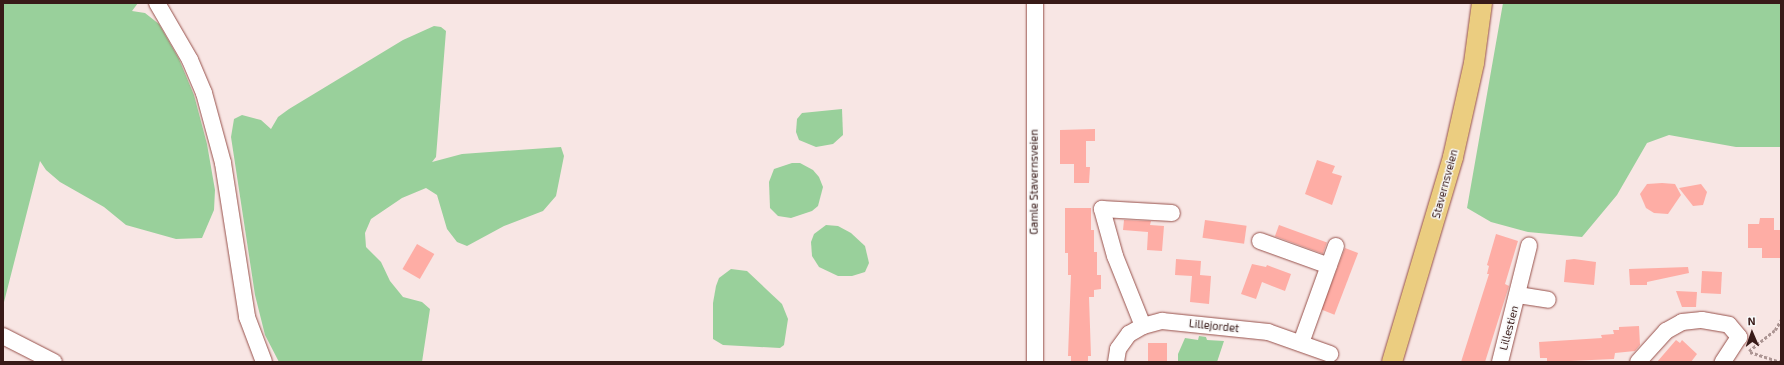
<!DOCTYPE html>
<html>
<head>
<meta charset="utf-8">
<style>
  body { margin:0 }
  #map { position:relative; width:1784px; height:365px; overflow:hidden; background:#f8e6e4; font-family:"Exo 2",sans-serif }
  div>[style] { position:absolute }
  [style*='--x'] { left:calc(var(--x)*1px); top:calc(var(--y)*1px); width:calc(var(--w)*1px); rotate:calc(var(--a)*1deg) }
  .green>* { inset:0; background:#99d09b }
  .building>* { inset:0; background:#feada5; transform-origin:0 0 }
  .path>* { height:2.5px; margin-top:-1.25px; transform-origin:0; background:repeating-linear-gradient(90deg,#ac9593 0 3px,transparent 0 5px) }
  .roads { filter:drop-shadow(0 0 1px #97514b) drop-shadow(0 0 1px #97514b) }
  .minor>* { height:16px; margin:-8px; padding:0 8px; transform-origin:8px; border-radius:8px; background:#fff }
  .major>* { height:20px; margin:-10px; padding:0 10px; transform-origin:10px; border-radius:10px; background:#ebcd80 }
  span { translate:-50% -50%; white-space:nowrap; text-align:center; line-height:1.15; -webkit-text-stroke:3px #f8f8f8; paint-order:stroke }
  .street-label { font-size:11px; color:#381a18 }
  .frame { position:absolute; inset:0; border:4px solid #381a18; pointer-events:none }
  .north { position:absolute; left:1732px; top:313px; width:40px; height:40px; -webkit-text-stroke:3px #f8f8f8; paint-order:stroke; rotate:358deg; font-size:11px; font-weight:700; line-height:16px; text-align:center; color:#381a18 }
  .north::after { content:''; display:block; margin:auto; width:14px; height:18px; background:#381a18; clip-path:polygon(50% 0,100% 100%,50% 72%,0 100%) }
</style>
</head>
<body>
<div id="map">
  <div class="green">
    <i style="clip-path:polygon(3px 3px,138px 3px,132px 11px,145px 13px,159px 24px,179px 59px,194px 95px,207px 144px,215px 190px,214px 210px,202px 238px,176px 239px,126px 225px,104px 207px,60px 182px,46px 170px,40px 161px,3px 306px)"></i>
    <i style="clip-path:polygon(1503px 3px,1781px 3px,1781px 147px,1736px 147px,1669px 135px,1647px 143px,1617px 195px,1582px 237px,1528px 232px,1491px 222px,1467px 208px)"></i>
    <i style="clip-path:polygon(434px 26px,441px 27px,446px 31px,436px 157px,432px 162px,462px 154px,561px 147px,564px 156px,556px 196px,543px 211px,504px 226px,467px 246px,457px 242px,447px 229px,437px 195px,426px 188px,402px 198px,371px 219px,365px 233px,366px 247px,381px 262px,390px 281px,403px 297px,422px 302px,430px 309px,422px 362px,279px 362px,265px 335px,255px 295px,231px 137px,234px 119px,242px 115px,261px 120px,271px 129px,278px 117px,289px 109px,403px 40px)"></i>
    <i style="clip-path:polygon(842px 109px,843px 135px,833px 144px,816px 147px,799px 140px,796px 132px,797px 119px,802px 113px)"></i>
    <i style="clip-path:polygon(792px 163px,800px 163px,813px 170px,819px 177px,823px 187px,818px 206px,812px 211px,791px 218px,778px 216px,770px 208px,769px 182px,774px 169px)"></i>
    <i style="clip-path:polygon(826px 225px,838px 226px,851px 233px,865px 246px,869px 263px,865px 272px,852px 276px,838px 276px,819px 267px,812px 256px,811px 242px,814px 234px)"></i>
    <i style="clip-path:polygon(731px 269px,747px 271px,782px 304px,788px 319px,784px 345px,780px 348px,723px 345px,713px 339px,713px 303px,716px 286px,719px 278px)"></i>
    <i style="clip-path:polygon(1199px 336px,1206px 337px,1207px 340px,1224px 341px,1217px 362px,1178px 362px,1178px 354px,1185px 338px,1198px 340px)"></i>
  </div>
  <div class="building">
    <i style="clip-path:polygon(1095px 129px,1095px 141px,1086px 141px,1086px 167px,1090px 167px,1089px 183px,1074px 183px,1074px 164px,1060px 164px,1060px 130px)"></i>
    <i style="clip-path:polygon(1317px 160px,1335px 166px,1332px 173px,1342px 176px,1332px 205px,1305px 194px)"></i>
    <i style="clip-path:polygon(1662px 183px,1675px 184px,1681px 195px,1668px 214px,1654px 213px,1646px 208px,1640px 194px,1647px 184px)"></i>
    <i style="clip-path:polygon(1701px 184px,1707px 192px,1703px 205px,1693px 206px,1679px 188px)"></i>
    <i style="clip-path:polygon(1065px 208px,1091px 208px,1091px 230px,1094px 230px,1094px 252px,1097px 252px,1097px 275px,1101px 275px,1101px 289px,1094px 290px,1094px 297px,1089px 297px,1091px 356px,1088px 356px,1088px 362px,1071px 362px,1071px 356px,1068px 356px,1071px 275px,1068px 275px,1068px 253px,1065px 253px)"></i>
    <i style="clip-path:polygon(1760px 218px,1774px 218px,1774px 230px,1781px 230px,1781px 258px,1762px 258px,1762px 248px,1748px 248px,1748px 224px,1759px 224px)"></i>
    <i style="clip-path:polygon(1124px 220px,1151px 221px,1150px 225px,1164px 226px,1162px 251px,1147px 250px,1148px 232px,1123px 230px)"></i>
    <i style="left:1205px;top:220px;width:42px;height:18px;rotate:8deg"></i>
    <i style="left:1279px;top:225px;width:51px;height:12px;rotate:20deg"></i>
    <i style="clip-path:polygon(1496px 234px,1518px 241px,1505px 284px,1509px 286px,1485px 362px,1461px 362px,1489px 274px,1487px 274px,1489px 266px,1487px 265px)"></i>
    <i style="left:417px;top:244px;width:20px;height:29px;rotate:30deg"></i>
    <i style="left:1345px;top:248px;width:14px;height:66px;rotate:21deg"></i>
    <i style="clip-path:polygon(1176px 259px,1201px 261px,1200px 275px,1211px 276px,1209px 304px,1190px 302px,1192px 276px,1175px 275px)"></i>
    <i style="clip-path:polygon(1574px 259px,1596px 262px,1594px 285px,1564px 282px,1566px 260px)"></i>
    <i style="clip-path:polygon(1252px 264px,1266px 267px,1267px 265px,1291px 274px,1285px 291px,1262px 282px,1256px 299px,1241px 294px)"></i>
    <i style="clip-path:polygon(1688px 267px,1689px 273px,1647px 282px,1647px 285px,1630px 285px,1629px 269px)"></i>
    <i style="left:1702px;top:271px;width:20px;height:22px;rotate:3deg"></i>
    <i style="clip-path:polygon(1676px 291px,1697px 292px,1696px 307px,1682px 307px)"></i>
    <i style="clip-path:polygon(1639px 326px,1640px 345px,1635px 351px,1615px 353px,1614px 359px,1547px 362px,1547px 358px,1540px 358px,1539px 342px,1602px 338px,1601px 335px,1614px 334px,1613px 330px,1619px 330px,1619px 327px)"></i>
    <i style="clip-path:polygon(1676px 340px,1680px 343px,1682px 340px,1697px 354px,1691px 362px,1657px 362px)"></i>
    <i style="left:1167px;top:343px;width:19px;height:19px;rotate:90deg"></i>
  </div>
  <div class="path">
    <i style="--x:1749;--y:351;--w:33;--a:-39"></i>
    <i style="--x:1775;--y:330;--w:12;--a:-59"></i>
    <i style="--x:1750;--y:352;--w:33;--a:18"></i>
  </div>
  <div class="roads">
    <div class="minor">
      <i style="--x:157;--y:3;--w:66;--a:59.9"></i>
      <i style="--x:190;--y:60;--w:36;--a:67"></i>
      <i style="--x:204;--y:93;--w:73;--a:74.8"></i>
      <i style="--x:223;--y:163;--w:156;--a:81.1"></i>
      <i style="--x:247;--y:317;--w:48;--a:69.3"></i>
      <i style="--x:1260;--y:241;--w:73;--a:19.9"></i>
      <i style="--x:1518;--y:295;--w:30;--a:9"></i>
      <i style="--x:1143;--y:326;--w:75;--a:-111.8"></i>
      <i style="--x:1115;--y:256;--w:49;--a:-105.5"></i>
      <i style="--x:1102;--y:209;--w:70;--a:3.3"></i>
      <i style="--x:3;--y:336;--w:57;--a:27"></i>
      <i style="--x:1301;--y:343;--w:103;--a:-70.2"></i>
      <i style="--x:1035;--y:362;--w:359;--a:-90"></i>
      <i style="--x:1116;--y:362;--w:13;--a:-81"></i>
      <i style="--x:1118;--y:349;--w:19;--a:-54"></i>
      <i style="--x:1129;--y:334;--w:16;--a:-30"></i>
      <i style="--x:1143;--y:326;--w:20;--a:-15"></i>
      <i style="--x:1162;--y:321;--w:107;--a:5.9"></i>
      <i style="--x:1268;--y:332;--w:66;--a:19.5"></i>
      <i style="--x:1500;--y:362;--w:120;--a:-76"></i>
      <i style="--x:1638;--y:362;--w:42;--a:-47.9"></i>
      <i style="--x:1666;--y:331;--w:18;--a:-29"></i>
      <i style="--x:1682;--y:322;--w:20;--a:-6"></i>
      <i style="--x:1702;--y:320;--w:27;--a:10"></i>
      <i style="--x:1729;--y:325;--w:16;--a:50"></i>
      <i style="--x:1739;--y:337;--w:30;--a:123"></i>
    </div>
    <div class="major">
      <i style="--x:1392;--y:362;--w:214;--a:-73.4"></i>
      <i style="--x:1453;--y:157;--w:96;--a:-77.4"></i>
      <i style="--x:1474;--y:63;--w:61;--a:-82.4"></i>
    </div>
  </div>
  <div class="street-label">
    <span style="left:1034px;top:182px;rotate:-90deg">Gamle Stavernsveien</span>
    <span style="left:1445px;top:184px;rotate:-75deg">Stavernsveien</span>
    <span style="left:1214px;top:326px;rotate:6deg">Lillejordet</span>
    <span style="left:1509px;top:328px;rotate:-75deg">Lillestien</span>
  </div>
  <div class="frame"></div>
  <div class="north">N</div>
</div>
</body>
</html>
